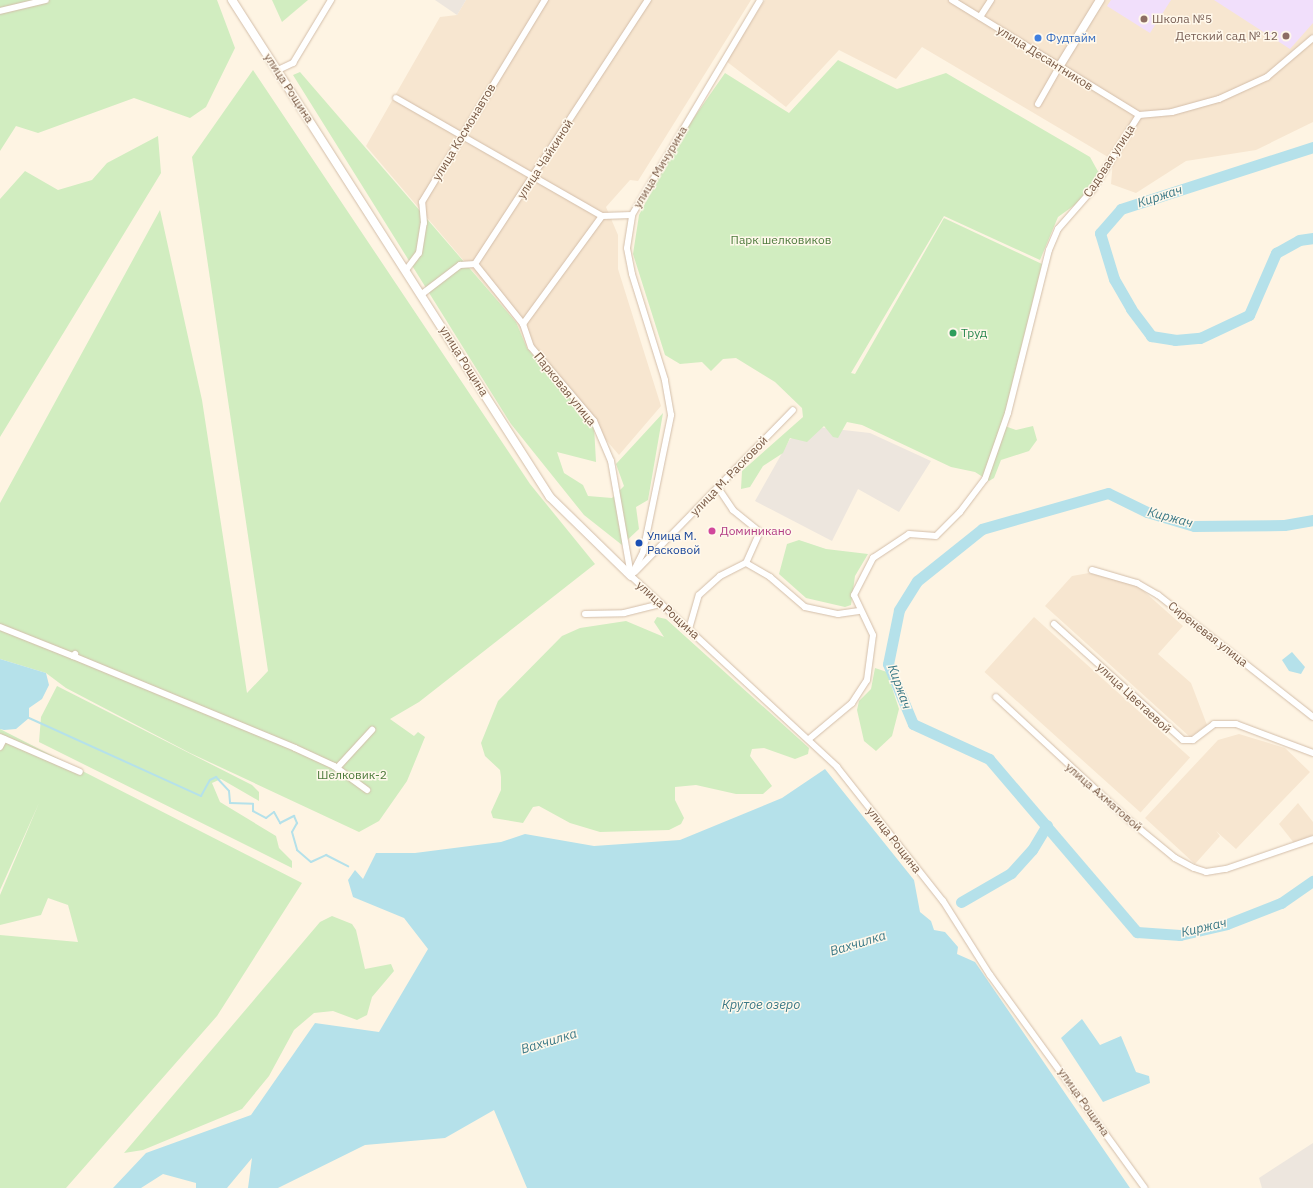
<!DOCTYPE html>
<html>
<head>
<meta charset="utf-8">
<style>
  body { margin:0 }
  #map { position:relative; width:1313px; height:1188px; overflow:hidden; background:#fef4e3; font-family:"IBM Plex Sans",sans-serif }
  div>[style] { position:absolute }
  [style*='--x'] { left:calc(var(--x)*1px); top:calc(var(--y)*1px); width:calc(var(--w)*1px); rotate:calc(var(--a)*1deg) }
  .residential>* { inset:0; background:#f7e6d0; transform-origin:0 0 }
  .industrial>* { inset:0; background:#ede6de }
  .education>* { inset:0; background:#f1dffb }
  .green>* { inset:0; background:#d1edc0 }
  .water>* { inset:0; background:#b5e1ea }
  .stream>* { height:2px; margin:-1px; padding:0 1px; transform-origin:1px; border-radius:1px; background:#b5e1ea }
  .river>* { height:11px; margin:-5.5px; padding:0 5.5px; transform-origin:5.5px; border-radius:5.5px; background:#b5e1ea }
  .roads { filter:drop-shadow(0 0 1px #d3beaa) drop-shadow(0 0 1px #d3beaa) }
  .minor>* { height:6px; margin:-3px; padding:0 3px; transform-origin:3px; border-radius:3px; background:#fff }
  .tertiary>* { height:8px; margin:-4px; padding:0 4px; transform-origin:4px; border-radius:4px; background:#fff }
  .dots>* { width:11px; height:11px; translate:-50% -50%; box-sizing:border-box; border:2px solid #fff8eb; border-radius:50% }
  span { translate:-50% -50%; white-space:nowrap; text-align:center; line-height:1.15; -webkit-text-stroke:3px #fff8eb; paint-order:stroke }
  .education-label { font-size:12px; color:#785e54 }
  .left { translate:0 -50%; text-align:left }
  .right { translate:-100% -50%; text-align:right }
  .shop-label { font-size:12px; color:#366cbe }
  .street-label { font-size:12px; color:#795a46 }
  .park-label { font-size:12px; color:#4c7a3b }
  .leisure-label { font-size:12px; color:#27864d }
  .hotel-label { font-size:12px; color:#b23c85 }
  .transit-label { font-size:12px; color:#164399 }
  .water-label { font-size:13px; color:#3b7987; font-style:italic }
</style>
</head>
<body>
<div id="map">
  <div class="residential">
    <i style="clip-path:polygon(466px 0,751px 0,638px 181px,630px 180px,606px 207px,618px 235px,618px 269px,661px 406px,619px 455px,527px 348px,516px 322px,366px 146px,440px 17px,457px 15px)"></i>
    <i style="clip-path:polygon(765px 0,1313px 0,1313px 122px,1256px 150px,1186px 161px,1136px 193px,1111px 184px,1113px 160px,922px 47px,896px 79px,839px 50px,786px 107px,726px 61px)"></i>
    <i style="clip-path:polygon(1089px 573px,1138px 586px,1183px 626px,1158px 654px,1191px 683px,1207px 725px,1190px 737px,1045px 606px,1072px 576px)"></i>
    <i style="left:1034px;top:617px;width:210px;height:74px;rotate:42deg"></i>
    <i style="clip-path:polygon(1239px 734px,1285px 748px,1310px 772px,1236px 849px,1216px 831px,1220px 836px,1195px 864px,1145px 818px,1218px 740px)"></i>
    <i style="clip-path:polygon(1298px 803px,1313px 822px,1313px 835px,1294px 843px,1279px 824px)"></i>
  </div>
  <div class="industrial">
    <i style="clip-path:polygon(435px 0,466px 0,457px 15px)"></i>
    <i style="clip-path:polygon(817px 427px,870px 433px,931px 461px,899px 512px,858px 489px,832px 541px,755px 501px,790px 439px)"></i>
    <i style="clip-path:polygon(1313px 1143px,1313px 1188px,1262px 1188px,1259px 1178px)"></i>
  </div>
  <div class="education">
    <i style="clip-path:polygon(1111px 0,1171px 0,1150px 33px,1107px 6px)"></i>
    <i style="clip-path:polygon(1214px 0,1313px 0,1313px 23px,1290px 49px)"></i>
  </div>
  <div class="green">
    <i style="clip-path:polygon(0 0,217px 0,235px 48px,206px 107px,190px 118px,134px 98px,38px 133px,16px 126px,0 151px)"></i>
    <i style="clip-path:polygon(272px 0,308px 0,282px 22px)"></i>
    <i style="clip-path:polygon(838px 60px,897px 89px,946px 73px,1090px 157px,1100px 175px,1083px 199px,1058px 217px,1040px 260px,944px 216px,851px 373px,855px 374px,944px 218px,1042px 264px,1002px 425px,1016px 430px,1033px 426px,1037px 440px,1029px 451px,1001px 460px,994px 478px,989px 481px,975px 472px,951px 467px,862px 425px,847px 422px,838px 438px,833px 437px,824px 426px,807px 442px,790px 438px,783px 453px,763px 466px,750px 487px,741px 489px,742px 471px,803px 417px,802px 408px,775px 382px,736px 358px,723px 359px,711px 371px,702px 362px,680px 364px,665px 355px,633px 254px,639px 215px,679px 139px,725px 73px,789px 113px)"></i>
    <i style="clip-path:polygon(253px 70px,530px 484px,595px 564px,419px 702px,390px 719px,414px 736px,418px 732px,425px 737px,407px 781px,379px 821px,359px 832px,190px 753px,66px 688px,46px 673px,0 659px,0 503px,160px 210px,202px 400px,247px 693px,268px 671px,192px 157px)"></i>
    <i style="clip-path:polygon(300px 72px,516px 322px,527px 348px,594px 426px,596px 462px,557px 452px,564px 473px,583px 485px,588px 496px,612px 498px,624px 486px,616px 464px,663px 413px,648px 500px,636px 507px,639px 529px,622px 545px,584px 515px,511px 424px,293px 75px)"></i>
    <i style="clip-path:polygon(158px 136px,161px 173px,0 437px,0 199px,25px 171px,58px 190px,92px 180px,107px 163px)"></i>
    <i style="clip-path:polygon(799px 540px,826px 549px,868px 554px,855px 576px,851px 605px,845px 607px,806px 598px,779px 574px,787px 544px)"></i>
    <i style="clip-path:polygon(657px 617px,666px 619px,809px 748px,808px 754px,795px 759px,764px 748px,752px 749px,750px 756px,772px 786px,763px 794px,736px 794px,696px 785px,675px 787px,675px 800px,684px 818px,681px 824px,669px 830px,600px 832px,570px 823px,539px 806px,533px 807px,523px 823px,493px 818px,491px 812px,501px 790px,501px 777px,500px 770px,485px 756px,481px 743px,498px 701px,562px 636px,580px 628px,626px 621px,664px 637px,654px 622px)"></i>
    <i style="clip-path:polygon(875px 668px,887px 672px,899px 709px,892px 736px,876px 751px,864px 741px,857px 710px,859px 701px,871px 689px)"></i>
    <i style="clip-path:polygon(57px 686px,252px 785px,259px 792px,259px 801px,221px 779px,212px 783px,220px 802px,276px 836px,279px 848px,292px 861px,292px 868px,39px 742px,41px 717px)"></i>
    <i style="clip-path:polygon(0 729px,302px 883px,217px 1016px,66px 1188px,0 1188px,0 935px,78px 942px,68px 905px,48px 898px,41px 915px,0 925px,0 895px,39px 803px,0 890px)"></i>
    <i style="clip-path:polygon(332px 916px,352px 924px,356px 930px,365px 969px,391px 964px,394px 971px,372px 997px,367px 1015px,357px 1020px,333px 1011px,314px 1013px,294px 1030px,269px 1076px,242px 1109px,143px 1150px,124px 1153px,320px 922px)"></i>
  </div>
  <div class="water">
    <i style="clip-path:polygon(1292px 652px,1305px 667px,1301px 674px,1289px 671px,1282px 660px)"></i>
    <i style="clip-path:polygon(0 659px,46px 673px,49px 685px,42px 699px,29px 708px,29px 718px,16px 729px,4px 730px,0 729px)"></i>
    <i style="clip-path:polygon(825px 769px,914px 880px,920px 912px,931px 921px,934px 930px,945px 932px,958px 947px,957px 954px,975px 962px,1130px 1188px,527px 1188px,494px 1110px,445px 1138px,365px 1145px,278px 1188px,248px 1188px,252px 1158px,227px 1188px,196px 1188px,196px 1183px,163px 1174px,141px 1188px,113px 1188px,146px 1153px,251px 1115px,315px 1023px,379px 1032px,428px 949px,404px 918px,353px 897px,348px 880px,355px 870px,363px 879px,376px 853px,415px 853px,501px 842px,525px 834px,594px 846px,680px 840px,782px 798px)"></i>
    <i style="clip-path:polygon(1082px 1019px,1100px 1045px,1121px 1036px,1136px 1072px,1149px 1076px,1150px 1083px,1103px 1102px,1061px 1038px)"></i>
  </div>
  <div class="stream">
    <i style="--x:29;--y:718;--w:189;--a:24.4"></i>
    <i style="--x:201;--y:796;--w:18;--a:-61"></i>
    <i style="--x:210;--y:780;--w:7;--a:-27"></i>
    <i style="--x:216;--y:777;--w:19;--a:47"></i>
    <i style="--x:229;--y:791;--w:12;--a:85"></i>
    <i style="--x:230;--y:803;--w:23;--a:2"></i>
    <i style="--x:253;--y:804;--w:7;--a:90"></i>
    <i style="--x:253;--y:811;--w:15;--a:28"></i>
    <i style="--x:266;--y:818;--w:10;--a:-37"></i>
    <i style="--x:274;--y:812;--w:13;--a:61"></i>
    <i style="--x:280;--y:823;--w:16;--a:-27"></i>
    <i style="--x:294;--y:816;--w:8;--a:67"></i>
    <i style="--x:297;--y:823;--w:10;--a:119"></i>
    <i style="--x:292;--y:832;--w:19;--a:74"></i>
    <i style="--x:297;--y:850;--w:18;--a:41"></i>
    <i style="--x:311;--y:862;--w:17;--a:-25"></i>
    <i style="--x:326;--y:855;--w:25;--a:27"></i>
  </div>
  <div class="river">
    <i style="--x:1313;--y:147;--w:202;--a:162.1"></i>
    <i style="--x:1121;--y:209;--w:32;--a:131"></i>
    <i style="--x:1100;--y:233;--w:48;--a:73.1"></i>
    <i style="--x:1114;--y:279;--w:34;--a:60"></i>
    <i style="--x:1131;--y:309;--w:34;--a:53"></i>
    <i style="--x:1151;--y:336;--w:24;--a:9"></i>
    <i style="--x:1175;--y:340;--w:25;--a:-5"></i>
    <i style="--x:1200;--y:338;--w:54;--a:-25.1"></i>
    <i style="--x:1249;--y:315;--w:68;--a:-66.5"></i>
    <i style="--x:1276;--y:253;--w:26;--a:-29"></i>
    <i style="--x:1299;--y:240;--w:14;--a:-8"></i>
    <i style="--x:1313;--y:520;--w:29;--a:170"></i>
    <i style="--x:1284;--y:525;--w:90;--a:179.4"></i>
    <i style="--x:1194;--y:526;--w:49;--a:-163.4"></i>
    <i style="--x:1147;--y:512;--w:43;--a:-154"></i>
    <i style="--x:1108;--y:493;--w:131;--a:164.1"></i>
    <i style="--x:982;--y:529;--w:83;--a:141.3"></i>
    <i style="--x:917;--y:581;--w:34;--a:122"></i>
    <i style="--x:899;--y:610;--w:55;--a:101.5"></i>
    <i style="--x:888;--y:664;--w:65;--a:67.4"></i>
    <i style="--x:913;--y:724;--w:84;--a:24.7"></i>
    <i style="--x:989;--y:759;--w:228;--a:49.5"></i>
    <i style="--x:1137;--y:932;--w:43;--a:4"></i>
    <i style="--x:1180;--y:935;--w:48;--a:-13.2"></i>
    <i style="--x:1227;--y:924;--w:58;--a:-21.3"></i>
    <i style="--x:1281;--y:903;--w:39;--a:-35"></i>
    <i style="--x:961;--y:902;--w:58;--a:-30.1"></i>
    <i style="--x:1011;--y:873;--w:31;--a:-48"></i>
    <i style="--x:1032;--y:850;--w:29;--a:-59"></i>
  </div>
  <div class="roads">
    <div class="minor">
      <i style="--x:952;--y:0;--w:220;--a:31.6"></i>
      <i style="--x:0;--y:11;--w:47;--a:-13.4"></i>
      <i style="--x:980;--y:17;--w:20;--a:-57"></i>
      <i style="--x:278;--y:70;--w:17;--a:-25"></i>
      <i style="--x:293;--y:63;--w:74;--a:-58.9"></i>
      <i style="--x:396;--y:98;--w:237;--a:29.8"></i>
      <i style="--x:1038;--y:104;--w:43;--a:-60.4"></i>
      <i style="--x:475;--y:264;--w:77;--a:51.3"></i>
      <i style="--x:523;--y:324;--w:24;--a:71"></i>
      <i style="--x:531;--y:347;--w:97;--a:49.6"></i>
      <i style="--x:594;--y:421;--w:43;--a:67"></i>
      <i style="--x:611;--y:461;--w:117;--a:80.1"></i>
      <i style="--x:406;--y:270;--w:21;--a:-53"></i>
      <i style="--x:419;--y:253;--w:30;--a:-81"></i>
      <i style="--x:424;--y:223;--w:21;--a:-95"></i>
      <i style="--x:422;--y:202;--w:237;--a:-58.7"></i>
      <i style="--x:422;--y:294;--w:48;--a:-37.3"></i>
      <i style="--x:460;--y:265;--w:15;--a:-4"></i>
      <i style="--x:475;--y:264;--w:316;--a:-56.8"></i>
      <i style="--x:523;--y:324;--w:134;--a:-53.8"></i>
      <i style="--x:602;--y:216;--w:30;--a:-2"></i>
      <i style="--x:746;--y:563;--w:28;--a:30"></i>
      <i style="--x:770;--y:577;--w:46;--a:40.6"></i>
      <i style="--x:805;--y:607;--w:34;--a:12"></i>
      <i style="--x:838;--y:614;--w:21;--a:-8"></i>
      <i style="--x:1092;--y:570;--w:47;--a:16.1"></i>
      <i style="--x:1137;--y:583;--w:24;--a:30"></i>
      <i style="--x:1158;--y:595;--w:197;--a:38.2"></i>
      <i style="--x:635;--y:572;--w:226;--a:-45.7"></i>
      <i style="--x:631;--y:576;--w:281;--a:42.8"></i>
      <i style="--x:837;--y:767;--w:171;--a:51.7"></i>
      <i style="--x:943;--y:901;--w:88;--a:57.6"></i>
      <i style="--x:990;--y:975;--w:263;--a:54"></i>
      <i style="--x:631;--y:576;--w:27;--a:-63"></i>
      <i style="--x:643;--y:552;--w:140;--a:-78.4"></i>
      <i style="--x:671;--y:415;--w:36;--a:-100"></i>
      <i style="--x:665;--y:380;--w:111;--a:-107.3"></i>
      <i style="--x:632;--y:274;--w:26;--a:-101"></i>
      <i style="--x:627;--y:248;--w:33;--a:-81"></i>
      <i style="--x:632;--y:215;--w:250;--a:-59.2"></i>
      <i style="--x:585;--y:614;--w:39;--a:-1"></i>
      <i style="--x:624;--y:613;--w:38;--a:-14"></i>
      <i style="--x:1054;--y:624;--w:173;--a:42"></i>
      <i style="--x:1183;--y:740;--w:10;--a:0"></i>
      <i style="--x:1193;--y:740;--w:26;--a:-37"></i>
      <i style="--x:1214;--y:724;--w:22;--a:0"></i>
      <i style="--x:1236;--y:724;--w:82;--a:20.6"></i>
      <i style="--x:0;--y:627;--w:79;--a:21.7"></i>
      <i style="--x:73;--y:656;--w:3;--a:-45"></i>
      <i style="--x:689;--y:629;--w:35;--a:-74"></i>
      <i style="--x:699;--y:595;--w:28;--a:-42"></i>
      <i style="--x:720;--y:576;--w:29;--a:-27"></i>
      <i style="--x:746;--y:563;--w:34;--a:-66"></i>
      <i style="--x:760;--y:532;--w:35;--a:-141"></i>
      <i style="--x:733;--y:510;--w:27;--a:-124"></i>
      <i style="--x:73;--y:656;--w:240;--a:22.5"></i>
      <i style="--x:295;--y:748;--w:43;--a:24.8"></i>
      <i style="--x:334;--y:766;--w:41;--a:36"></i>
      <i style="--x:996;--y:697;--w:183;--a:42.8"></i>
      <i style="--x:1130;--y:821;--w:58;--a:39.4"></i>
      <i style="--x:1175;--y:858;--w:21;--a:28"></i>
      <i style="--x:1194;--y:868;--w:13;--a:18"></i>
      <i style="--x:1206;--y:872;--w:20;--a:-9"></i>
      <i style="--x:1226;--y:869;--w:92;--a:-19"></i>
      <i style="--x:0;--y:737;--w:87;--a:23.6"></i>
      <i style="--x:809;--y:739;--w:56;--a:-39.9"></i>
      <i style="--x:852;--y:703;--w:27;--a:-57"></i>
      <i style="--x:867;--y:680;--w:45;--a:-82.4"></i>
      <i style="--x:873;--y:635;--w:44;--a:-115.4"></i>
      <i style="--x:854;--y:595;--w:42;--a:-62.8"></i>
      <i style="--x:873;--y:558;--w:43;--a:-33.7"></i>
      <i style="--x:909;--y:534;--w:27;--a:4"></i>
      <i style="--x:936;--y:536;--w:34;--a:-45"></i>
      <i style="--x:960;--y:512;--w:41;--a:-52.9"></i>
      <i style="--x:985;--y:479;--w:70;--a:-70.8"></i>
      <i style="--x:1008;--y:413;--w:168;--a:-75.9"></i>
      <i style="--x:1049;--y:250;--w:23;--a:-67"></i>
      <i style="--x:1058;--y:229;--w:53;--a:-48.8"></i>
      <i style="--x:1093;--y:189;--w:87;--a:-58.1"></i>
      <i style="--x:1139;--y:115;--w:33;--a:-5"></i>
      <i style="--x:1172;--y:112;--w:49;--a:-15.5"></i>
      <i style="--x:1219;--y:99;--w:53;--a:-24.6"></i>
      <i style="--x:1267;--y:77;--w:60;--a:-40.3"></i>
      <i style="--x:0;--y:747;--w:9;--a:-63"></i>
      <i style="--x:337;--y:768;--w:52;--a:-47.4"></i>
    </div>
    <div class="tertiary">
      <i style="--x:232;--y:0;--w:590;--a:57.39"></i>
      <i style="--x:550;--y:497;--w:113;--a:44.3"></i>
      <i style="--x:1059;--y:67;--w:79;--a:-58.5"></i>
    </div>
  </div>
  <div class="dots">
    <i style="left:1144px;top:19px;background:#8d6e63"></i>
    <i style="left:1286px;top:36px;background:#8d6e63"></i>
    <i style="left:1038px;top:38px;background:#3f7fe0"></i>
    <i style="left:953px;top:333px;background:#2e9e5b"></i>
    <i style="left:712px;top:531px;background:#d1479c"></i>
    <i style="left:639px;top:543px;background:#1a4fb4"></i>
  </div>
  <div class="education-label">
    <span class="left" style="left:1152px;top:19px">Школа №5</span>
    <span class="right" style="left:1278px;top:36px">Детский сад № 12</span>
  </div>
  <div class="shop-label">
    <span class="left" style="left:1046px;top:38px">Фудтайм</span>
  </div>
  <div class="street-label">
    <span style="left:1045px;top:58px;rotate:32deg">улица Десантников</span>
    <span style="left:289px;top:88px;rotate:57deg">улица Рощина</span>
    <span style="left:464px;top:132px;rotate:-59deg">улица Космонавтов</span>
    <span style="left:545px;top:159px;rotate:-57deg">улица Чайкиной</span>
    <span style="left:1109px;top:161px;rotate:-57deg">Садовая улица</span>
    <span style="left:660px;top:167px;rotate:-59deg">улица Мичурина</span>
    <span style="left:464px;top:361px;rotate:58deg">улица Рощина</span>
    <span style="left:565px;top:389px;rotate:51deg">Парковая улица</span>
    <span style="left:729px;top:476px;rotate:-46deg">улица М. Расковой</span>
    <span style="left:668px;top:610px;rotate:42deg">улица Рощина</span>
    <span style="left:1208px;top:634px;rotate:38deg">Сиреневая улица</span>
    <span style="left:1134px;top:698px;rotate:43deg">улица Цветаевой</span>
    <span style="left:1104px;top:797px;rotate:41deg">улица Ахматовой</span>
    <span style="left:894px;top:840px;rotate:52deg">улица Рощина</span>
    <span style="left:1084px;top:1102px;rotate:55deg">улица Рощина</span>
  </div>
  <div class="park-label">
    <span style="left:781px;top:240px">Парк шелковиков</span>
    <span style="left:352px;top:775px">Шелковик-2</span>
  </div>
  <div class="leisure-label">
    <span class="left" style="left:961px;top:333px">Труд</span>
  </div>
  <div class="hotel-label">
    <span class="left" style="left:720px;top:531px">Доминикано</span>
  </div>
  <div class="transit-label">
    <span class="left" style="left:647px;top:543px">Улица М.<br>Расковой</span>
  </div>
  <div class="water-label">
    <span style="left:1160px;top:197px;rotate:-18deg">Киржач</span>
    <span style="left:1170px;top:518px;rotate:15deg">Киржач</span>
    <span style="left:899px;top:687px;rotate:70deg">Киржач</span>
    <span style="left:1204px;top:928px;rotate:-13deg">Киржач</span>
    <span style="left:858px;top:944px;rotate:-17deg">Вахчилка</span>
    <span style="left:761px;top:1005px">Крутое озеро</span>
    <span style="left:549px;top:1042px;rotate:-17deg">Вахчилка</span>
  </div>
</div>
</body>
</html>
